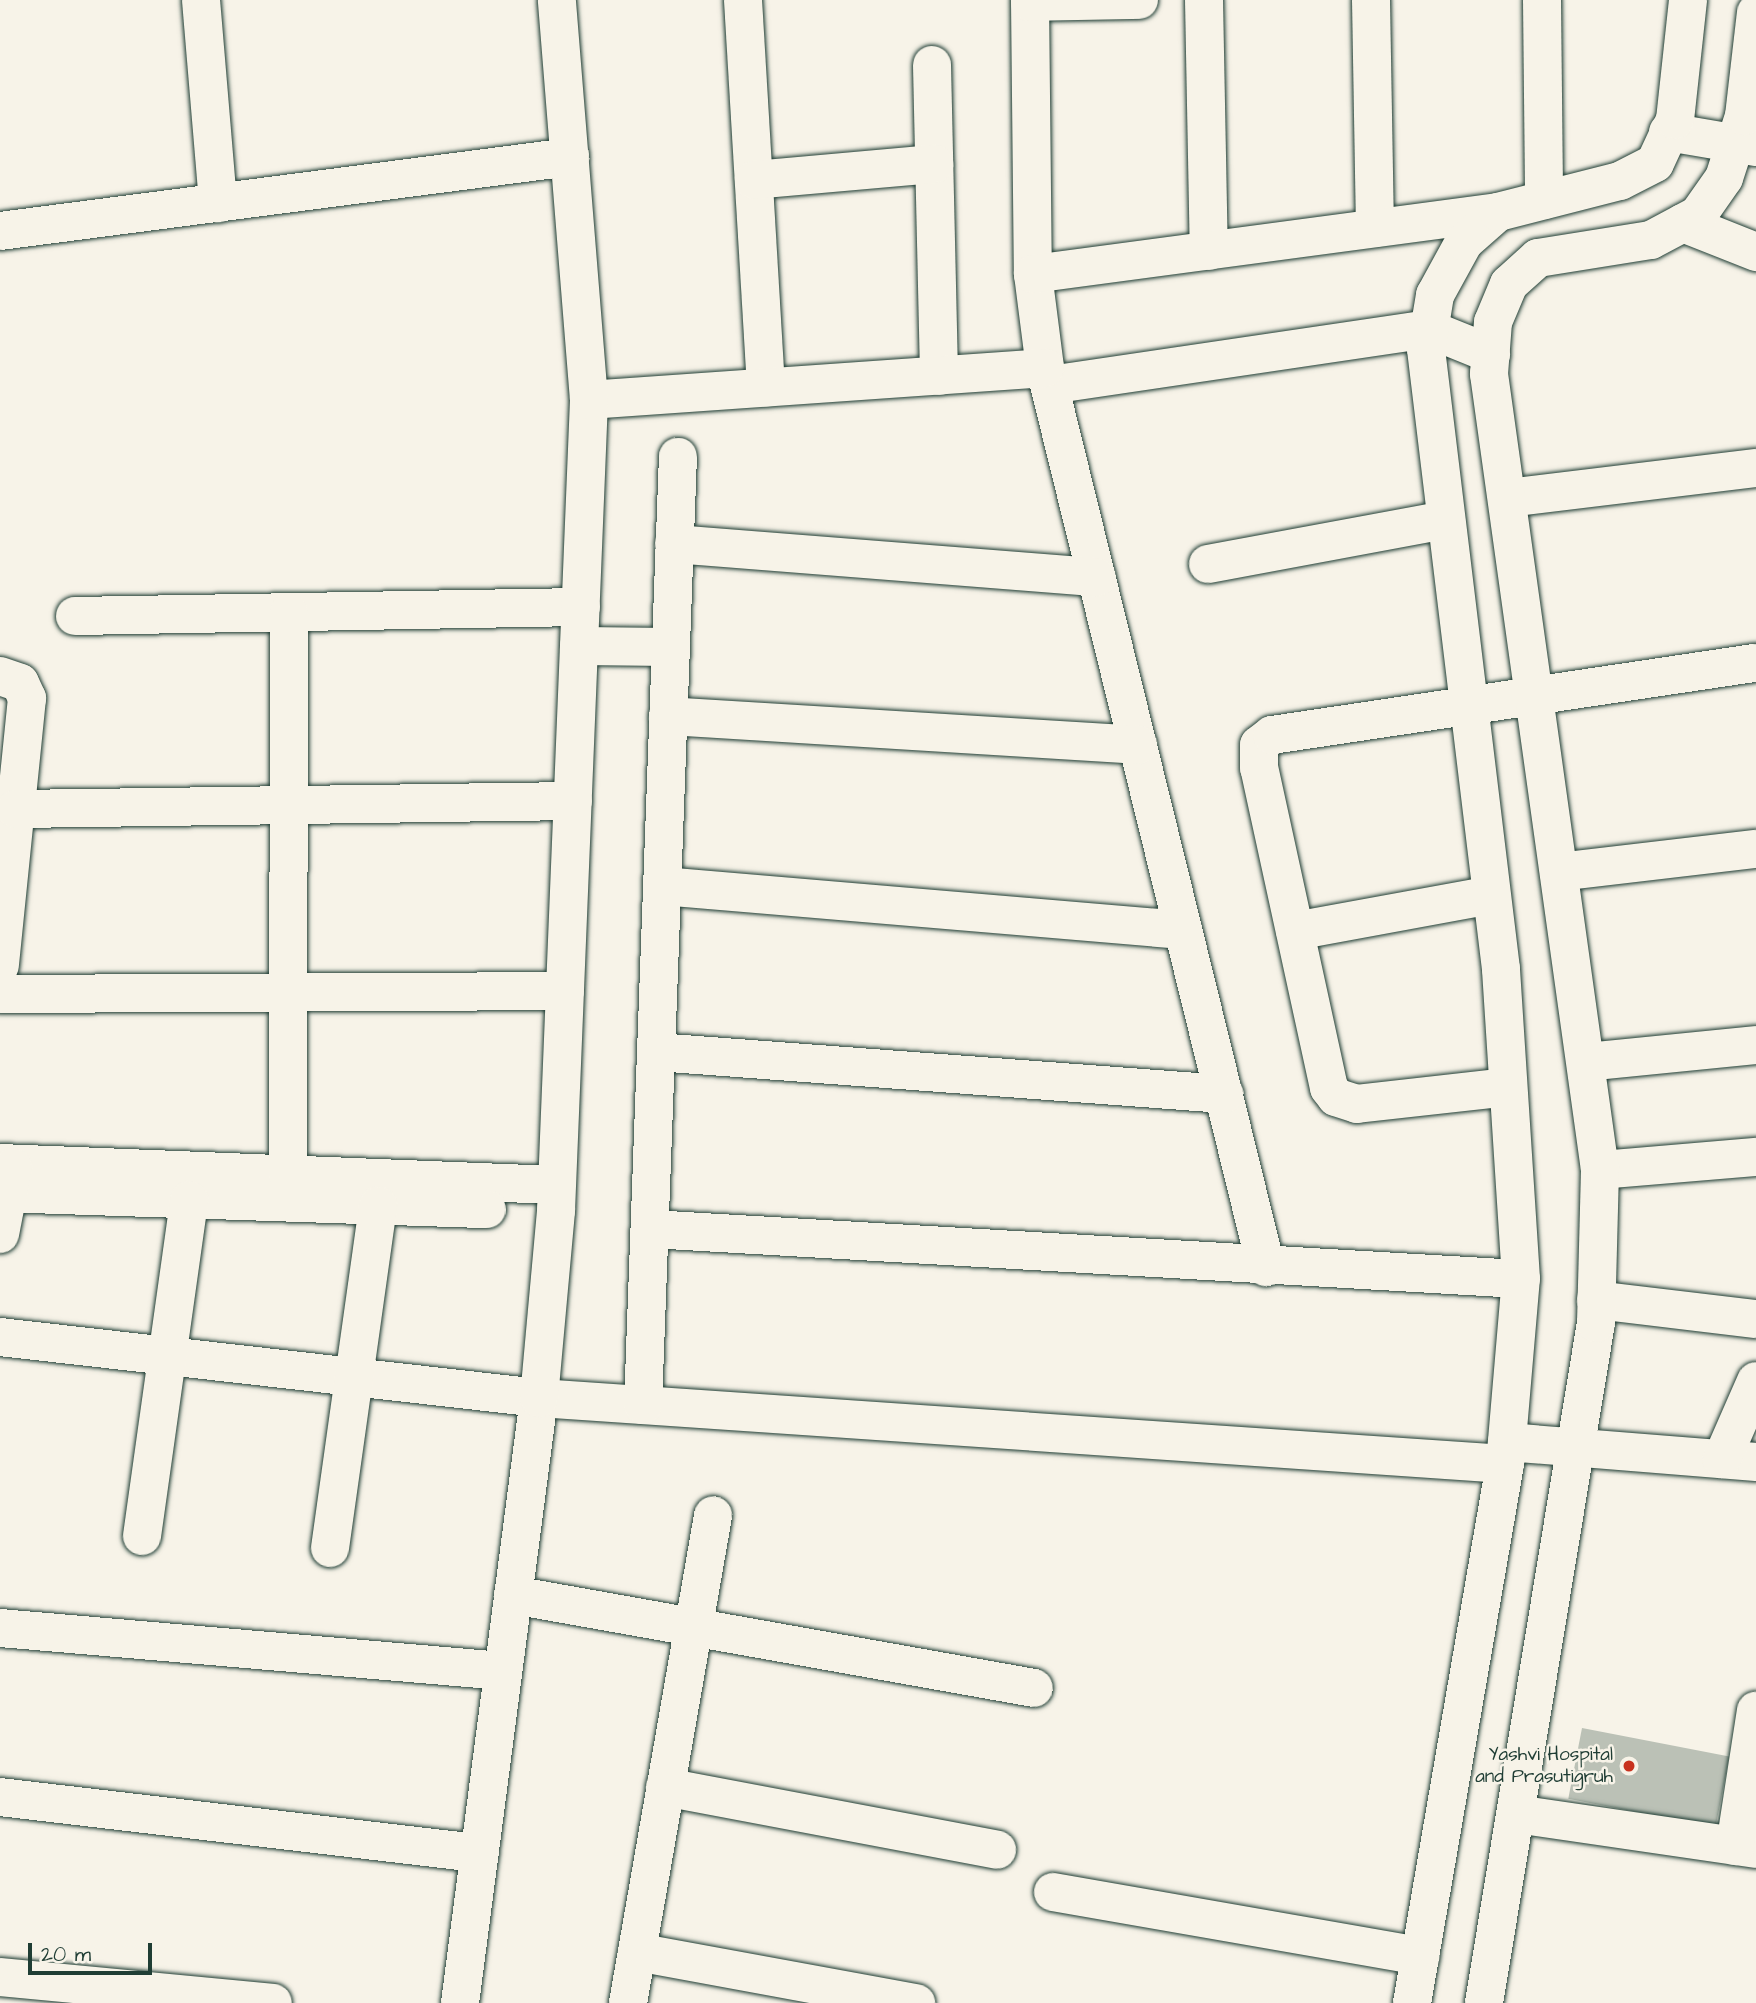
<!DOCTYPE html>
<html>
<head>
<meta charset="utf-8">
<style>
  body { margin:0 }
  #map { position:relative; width:1756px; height:2003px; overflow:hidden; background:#f7f3e8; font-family:"Architects Daughter",sans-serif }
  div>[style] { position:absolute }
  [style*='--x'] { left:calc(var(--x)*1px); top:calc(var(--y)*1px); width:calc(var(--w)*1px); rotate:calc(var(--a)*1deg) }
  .building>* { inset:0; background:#bbc1b6; transform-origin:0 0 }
  .roads { filter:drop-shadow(0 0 2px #1f3d34) drop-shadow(0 0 2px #1f3d34) }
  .minor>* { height:38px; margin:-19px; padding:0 19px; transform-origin:19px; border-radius:19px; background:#f7f3e8 }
  .secondary>* { height:38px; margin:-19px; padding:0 19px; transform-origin:19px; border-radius:19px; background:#f7f3e8 }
  .dots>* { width:19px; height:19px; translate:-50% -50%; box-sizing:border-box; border:4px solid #f7f3e8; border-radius:50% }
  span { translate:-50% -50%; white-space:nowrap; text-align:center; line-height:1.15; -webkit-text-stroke:5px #f7f3e8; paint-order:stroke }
  .poi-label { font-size:19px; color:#1f3d34 }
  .right { translate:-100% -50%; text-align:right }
  .scale { position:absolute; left:28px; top:1943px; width:124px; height:32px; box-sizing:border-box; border:4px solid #1f3d34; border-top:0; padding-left:9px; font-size:21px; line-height:24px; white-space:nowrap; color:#1f3d34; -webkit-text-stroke:5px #f7f3e8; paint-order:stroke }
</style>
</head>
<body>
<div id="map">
  <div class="building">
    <i style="left:1582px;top:1728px;width:150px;height:72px;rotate:11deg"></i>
  </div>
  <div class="roads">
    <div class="minor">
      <i style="--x:201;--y:0;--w:204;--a:85.2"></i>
      <i style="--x:743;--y:0;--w:388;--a:86.6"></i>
      <i style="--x:1030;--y:0;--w:274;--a:89.4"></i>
      <i style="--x:1033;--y:274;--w:95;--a:82.7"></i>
      <i style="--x:1045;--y:368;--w:926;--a:76.19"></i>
      <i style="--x:1204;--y:0;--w:251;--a:88.9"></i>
      <i style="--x:1371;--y:0;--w:228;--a:89"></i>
      <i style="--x:1542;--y:0;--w:200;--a:89.4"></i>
      <i style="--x:1030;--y:2;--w:109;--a:-1.1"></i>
      <i style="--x:932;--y:65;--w:311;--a:88.7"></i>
      <i style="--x:1668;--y:132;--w:89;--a:9.7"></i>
      <i style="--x:754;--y:180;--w:181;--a:-5.1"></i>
      <i style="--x:1683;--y:223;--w:79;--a:21.7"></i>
      <i style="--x:0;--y:231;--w:575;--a:-7.4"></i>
      <i style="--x:1033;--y:274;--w:469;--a:-7.6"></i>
      <i style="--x:1050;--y:385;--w:383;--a:-8.4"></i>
      <i style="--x:1429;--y:329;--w:67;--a:22"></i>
      <i style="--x:589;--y:400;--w:457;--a:-4"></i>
      <i style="--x:1507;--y:498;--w:251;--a:-6.9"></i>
      <i style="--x:674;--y:544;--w:424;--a:4.5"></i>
      <i style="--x:1208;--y:564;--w:242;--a:-10.5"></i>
      <i style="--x:75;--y:616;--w:506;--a:-1.02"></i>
      <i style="--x:579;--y:646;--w:92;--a:0.6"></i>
      <i style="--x:0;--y:676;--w:21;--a:19"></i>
      <i style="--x:20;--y:683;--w:17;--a:65"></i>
      <i style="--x:27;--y:698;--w:269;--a:95.8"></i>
      <i style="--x:668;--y:716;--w:471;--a:3.5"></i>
      <i style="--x:16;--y:809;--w:557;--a:-0.82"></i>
      <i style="--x:1559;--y:872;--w:198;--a:-6.7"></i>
      <i style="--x:662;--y:886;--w:523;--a:4.83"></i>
      <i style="--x:1295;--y:931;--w:199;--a:-10.4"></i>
      <i style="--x:0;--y:994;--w:565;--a:-0.3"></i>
      <i style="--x:656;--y:1052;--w:570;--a:4.23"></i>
      <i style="--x:1586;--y:1062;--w:171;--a:-5.7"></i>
      <i style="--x:1508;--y:1087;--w:152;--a:173.6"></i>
      <i style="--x:1357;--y:1104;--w:22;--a:-162"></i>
      <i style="--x:1336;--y:1097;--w:11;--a:-128"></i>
      <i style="--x:1329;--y:1088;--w:328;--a:-102.3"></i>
      <i style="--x:1259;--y:768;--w:23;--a:-90"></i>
      <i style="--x:1259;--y:745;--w:16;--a:-38"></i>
      <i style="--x:1272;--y:735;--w:489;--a:-8.5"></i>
      <i style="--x:0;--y:1163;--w:556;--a:2.27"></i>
      <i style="--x:1600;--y:1170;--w:157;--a:-4.8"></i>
      <i style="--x:288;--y:1175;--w:562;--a:-89.9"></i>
      <i style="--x:0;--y:1193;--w:487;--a:1.9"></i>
      <i style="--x:650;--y:1229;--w:872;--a:3.29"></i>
      <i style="--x:0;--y:1234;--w:68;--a:-79"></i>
      <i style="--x:1596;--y:1300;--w:161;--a:6.8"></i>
      <i style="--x:0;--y:1337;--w:542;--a:6.46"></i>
      <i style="--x:539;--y:1398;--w:968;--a:3.91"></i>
      <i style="--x:643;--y:1405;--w:949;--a:-87.89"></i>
      <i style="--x:1507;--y:1442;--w:250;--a:4.6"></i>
      <i style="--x:1722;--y:1459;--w:85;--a:-66.4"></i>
      <i style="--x:142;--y:1536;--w:339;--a:-82"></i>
      <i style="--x:330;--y:1548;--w:346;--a:-82"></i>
      <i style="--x:513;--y:1595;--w:529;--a:10.12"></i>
      <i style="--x:0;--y:1628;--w:505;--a:4.89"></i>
      <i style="--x:665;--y:1787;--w:338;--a:10.7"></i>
      <i style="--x:0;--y:1797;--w:483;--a:6.7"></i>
      <i style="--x:1516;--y:1814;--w:243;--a:8.3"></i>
      <i style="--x:1735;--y:1846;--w:137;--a:-81.2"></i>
      <i style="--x:1053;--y:1892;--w:373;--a:9.9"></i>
      <i style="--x:637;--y:1952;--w:284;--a:10.4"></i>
      <i style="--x:0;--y:1977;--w:274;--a:5.4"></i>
      <i style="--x:460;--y:2003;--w:610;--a:-82.56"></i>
      <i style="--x:539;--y:1398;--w:188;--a:-84.8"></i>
      <i style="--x:556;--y:1211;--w:812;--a:-87.67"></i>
      <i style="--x:589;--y:400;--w:401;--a:-94.6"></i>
      <i style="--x:628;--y:2003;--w:495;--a:-80.1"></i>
    </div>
    <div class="secondary">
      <i style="--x:1412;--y:2003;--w:547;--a:-80.21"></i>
      <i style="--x:1505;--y:1464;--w:186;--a:-85.1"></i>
      <i style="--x:1521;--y:1279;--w:311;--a:-93.7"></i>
      <i style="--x:1501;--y:969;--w:625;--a:-96.9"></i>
      <i style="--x:1426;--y:349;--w:55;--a:-80.5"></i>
      <i style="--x:1435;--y:295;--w:60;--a:-61.3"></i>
      <i style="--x:1464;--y:242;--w:45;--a:-41.4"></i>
      <i style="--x:1498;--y:212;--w:126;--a:-14.3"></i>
      <i style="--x:1620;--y:181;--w:39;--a:-27"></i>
      <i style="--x:1655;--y:163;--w:47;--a:-65.1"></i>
      <i style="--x:1675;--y:120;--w:121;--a:-83.8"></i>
      <i style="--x:1484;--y:2003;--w:689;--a:-80.65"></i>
      <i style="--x:1596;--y:1323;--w:153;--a:-88.5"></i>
      <i style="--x:1600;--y:1170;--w:804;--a:-97.94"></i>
      <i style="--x:1489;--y:374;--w:52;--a:-85.6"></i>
      <i style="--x:1493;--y:322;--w:41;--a:-67.2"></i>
      <i style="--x:1509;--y:284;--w:39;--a:-42"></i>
      <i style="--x:1538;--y:258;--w:114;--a:-9.1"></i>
      <i style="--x:1651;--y:240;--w:53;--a:-28"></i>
      <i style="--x:1698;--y:215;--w:45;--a:-54.9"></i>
      <i style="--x:1724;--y:178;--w:65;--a:-72.1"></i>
      <i style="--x:1744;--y:116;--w:104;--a:-83.4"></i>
    </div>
  </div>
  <div class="dots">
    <i style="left:1629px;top:1766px;background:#c8321e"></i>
  </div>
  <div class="poi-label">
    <span class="right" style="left:1613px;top:1766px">Yashvi Hospital<br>and Prasutigruh</span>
  </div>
  <div class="scale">20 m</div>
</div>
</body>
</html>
